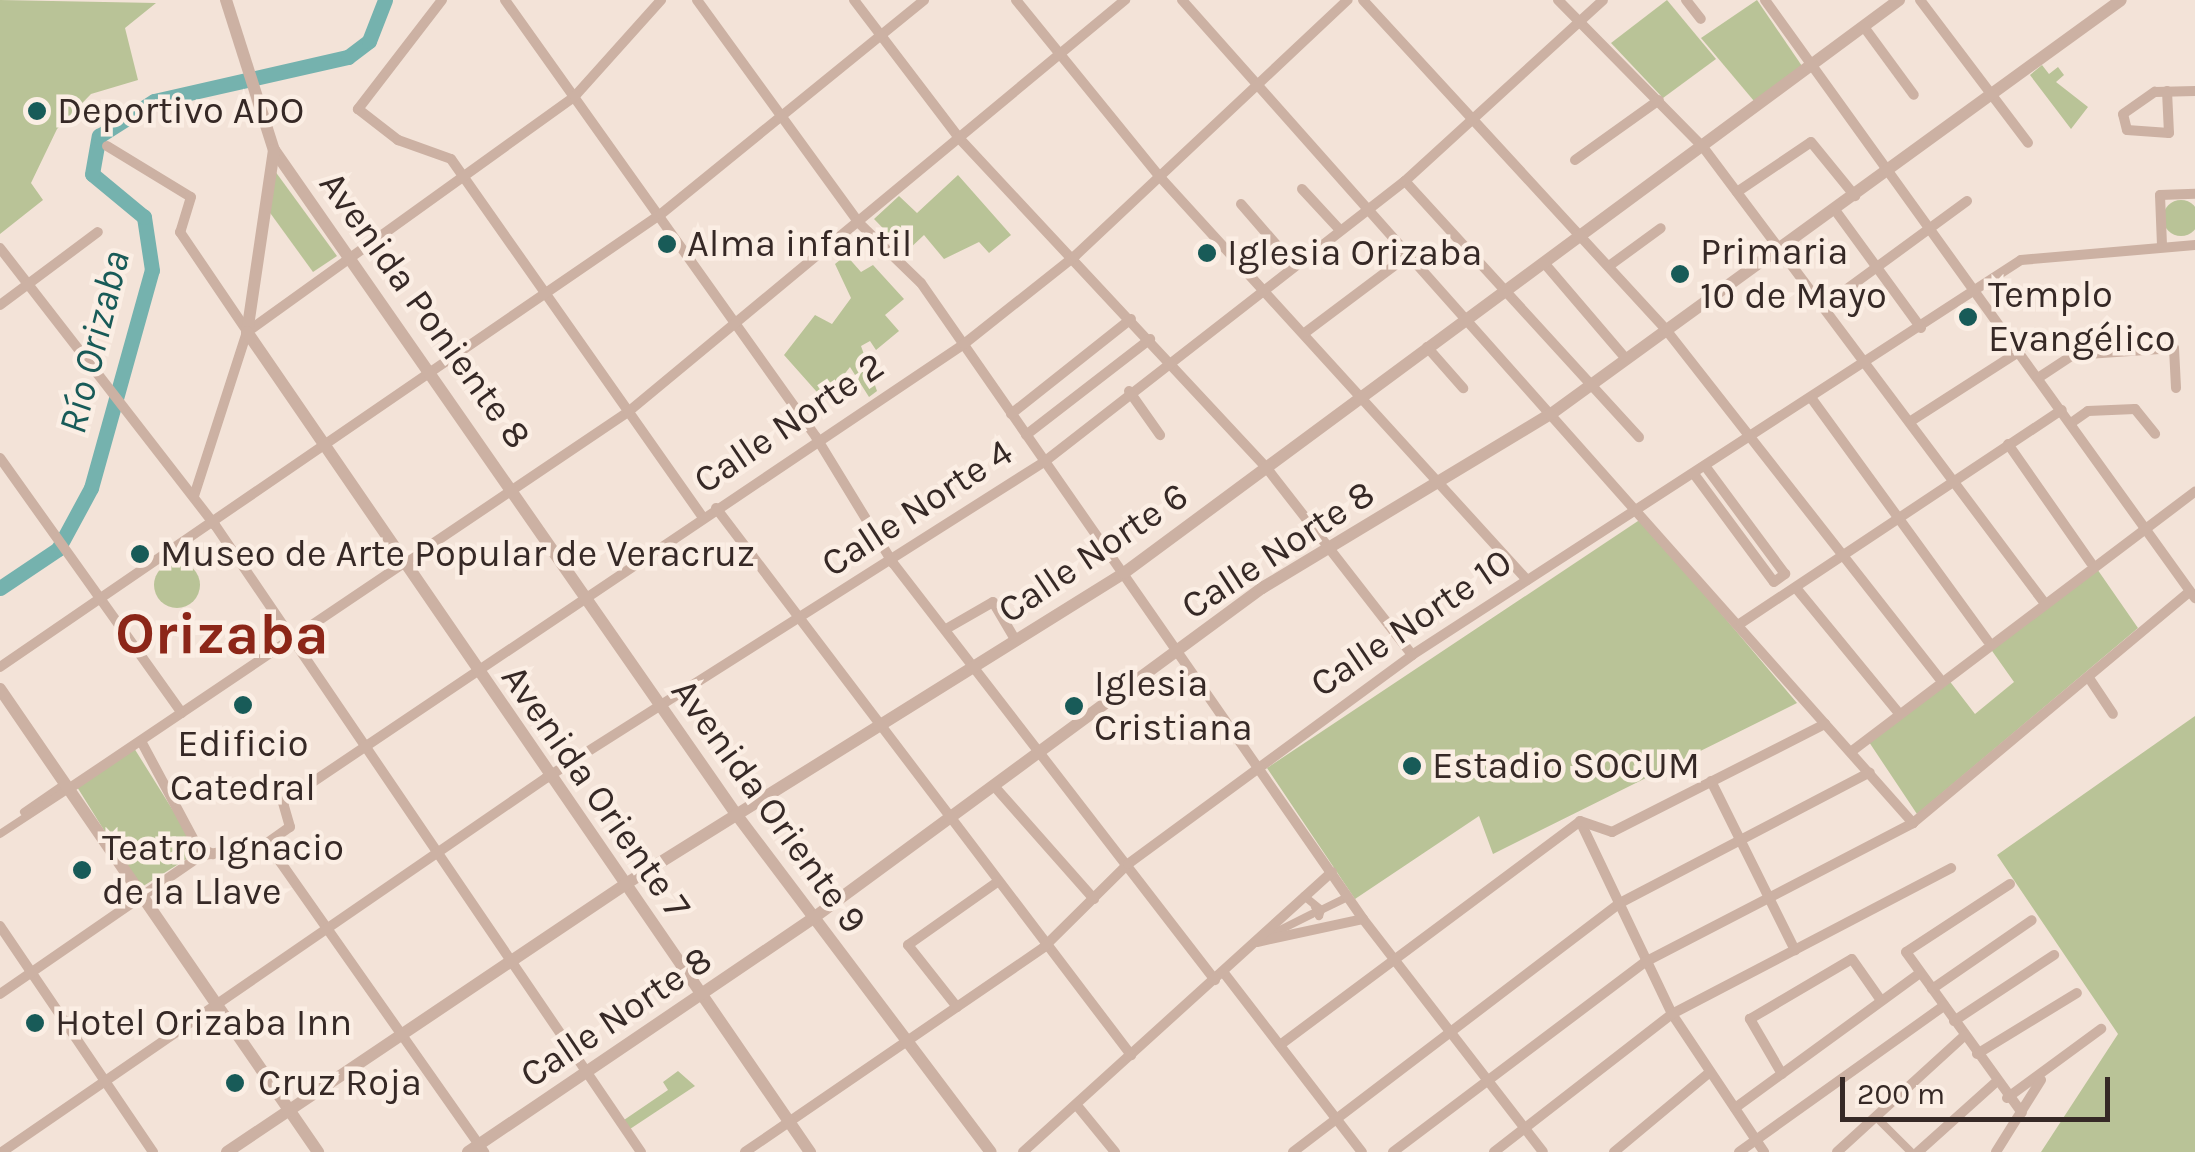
<!DOCTYPE html>
<html>
<head>
<meta charset="utf-8">
<style>
  body { margin:0 }
  #map { position:relative; width:2195px; height:1152px; overflow:hidden; background:#f3e3d8; font-family:Karla,sans-serif }
  div>[style] { position:absolute }
  [style*='--x'] { left:calc(var(--x)*1px); top:calc(var(--y)*1px); width:calc(var(--w)*1px); rotate:calc(var(--a)*1deg) }
  .green>* { inset:0; background:#b9c397; transform-origin:0 0 }
  .round { border-radius:50% }
  .river>* { height:15px; margin:-7.5px; padding:0 7.5px; transform-origin:7.5px; border-radius:7.5px; background:#75b2ae }
  .pedestrian>* { height:8px; margin:-4px; padding:0 4px; transform-origin:4px; border-radius:4px; background:#ccb1a3 }
  .minor>* { height:10px; margin:-5px; padding:0 5px; transform-origin:5px; border-radius:5px; background:#ccb1a3 }
  .tertiary>* { height:12px; margin:-6px; padding:0 6px; transform-origin:6px; border-radius:6px; background:#ccb1a3 }
  .dots>* { width:28px; height:28px; translate:-50% -50%; box-sizing:border-box; border:5px solid #fbeee4; border-radius:50% }
  span { translate:-50% -50%; white-space:nowrap; text-align:center; line-height:1.15; -webkit-text-stroke:9px #fbeee4; paint-order:stroke }
  .poi-label { font-size:38px; color:#362926 }
  .left { translate:0 -50%; text-align:left }
  .street-label { font-size:38px; color:#362926 }
  .water-label { font-size:40px; color:#185b58; font-style:italic }
  .town-label { font-size:58px; color:#8c2618; font-weight:700 }
  .scale { position:absolute; left:1840px; top:1077px; width:270px; height:45px; box-sizing:border-box; border:5px solid #362926; border-top:0; padding-left:12px; font-size:30px; line-height:35px; white-space:nowrap; color:#362926; -webkit-text-stroke:8px #fbeee4; paint-order:stroke }
</style>
</head>
<body>
<div id="map">
  <div class="green">
    <i style="clip-path:polygon(0 0,156px 3px,125px 28px,138px 80px,91px 94px,57px 129px,31px 183px,43px 200px,0 234px)"></i>
    <i style="clip-path:polygon(1667px 0,1716px 59px,1663px 98px,1611px 43px)"></i>
    <i style="clip-path:polygon(1757px 0,1802px 66px,1754px 101px,1701px 38px)"></i>
    <i style="clip-path:polygon(2042px 65px,2049px 74px,2058px 67px,2064px 75px,2056px 82px,2088px 107px,2071px 129px,2030px 75px)"></i>
    <i style="clip-path:polygon(272px 167px,337px 256px,313px 272px,268px 210px)"></i>
    <i style="clip-path:polygon(958px 175px,1011px 235px,989px 253px,979px 242px,944px 259px,924px 235px,906px 252px,874px 219px,899px 196px,917px 213px)"></i>
    <i class="round" style="left:2163px;top:200px;width:36px;height:36px"></i>
    <i style="clip-path:polygon(846px 255px,861px 272px,873px 265px,904px 299px,885px 315px,899px 331px,876px 350px,870px 341px,861px 346px,877px 391px,869px 397px,850px 367px,824px 400px,784px 355px,815px 315px,832px 324px,851px 298px,835px 264px)"></i>
    <i style="clip-path:polygon(1641px 519px,1797px 703px,1493px 854px,1479px 816px,1355px 899px,1267px 768px)"></i>
    <i class="round" style="left:154px;top:562px;width:46px;height:46px"></i>
    <i style="clip-path:polygon(2095px 566px,2138px 628px,1917px 814px,1869px 742px,1948px 679px,1975px 714px,2014px 682px,1990px 648px)"></i>
    <i style="clip-path:polygon(2195px 716px,2195px 1152px,2041px 1152px,2118px 1034px,1997px 855px)"></i>
    <i style="left:134px;top:748px;width:122px;height:69px;rotate:58deg"></i>
    <i style="clip-path:polygon(678px 1071px,695px 1086px,630px 1129px,624px 1120px,668px 1090px,663px 1082px)"></i>
  </div>
  <div class="river">
    <i style="--x:0;--y:588;--w:70;--a:-33.9"></i>
    <i style="--x:58;--y:549;--w:69;--a:-61.6"></i>
    <i style="--x:91;--y:488;--w:226;--a:-74.4"></i>
    <i style="--x:152;--y:270;--w:54;--a:-98.6"></i>
    <i style="--x:144;--y:217;--w:67;--a:-140.4"></i>
    <i style="--x:92;--y:174;--w:39;--a:-80"></i>
    <i style="--x:99;--y:136;--w:65;--a:-32.5"></i>
    <i style="--x:154;--y:101;--w:199;--a:-12.8"></i>
    <i style="--x:348;--y:57;--w:26;--a:-37"></i>
    <i style="--x:369;--y:41;--w:44;--a:-68.7"></i>
  </div>
  <div class="pedestrian">
    <i style="--x:24;--y:812;--w:51;--a:-34.6"></i>
    <i style="--x:0;--y:834;--w:84;--a:-33.3"></i>
    <i style="--x:1304;--y:896;--w:22;--a:39"></i>
    <i style="--x:1321;--y:910;--w:6;--a:108"></i>
    <i style="--x:1319;--y:916;--w:10;--a:-114"></i>
    <i style="--x:1321;--y:910;--w:30;--a:-26"></i>
    <i style="--x:1272;--y:934;--w:45;--a:-26.6"></i>
    <i style="--x:1876;--y:1117;--w:49;--a:45"></i>
  </div>
  <div class="minor">
    <i style="--x:442;--y:0;--w:138;--a:127.6"></i>
    <i style="--x:358;--y:109;--w:51;--a:37.8"></i>
    <i style="--x:398;--y:140;--w:56;--a:19.7"></i>
    <i style="--x:451;--y:159;--w:438;--a:54.9"></i>
    <i style="--x:505;--y:0;--w:536;--a:54.56"></i>
    <i style="--x:816;--y:437;--w:148;--a:58.6"></i>
    <i style="--x:893;--y:563;--w:527;--a:52.33"></i>
    <i style="--x:697;--y:0;--w:276;--a:54"></i>
    <i style="--x:859;--y:223;--w:86;--a:44.1"></i>
    <i style="--x:921;--y:283;--w:775;--a:55.2"></i>
    <i style="--x:1363;--y:919;--w:294;--a:52.3"></i>
    <i style="--x:854;--y:0;--w:173;--a:52.7"></i>
    <i style="--x:959;--y:138;--w:455;--a:47"></i>
    <i style="--x:1269;--y:471;--w:233;--a:52.1"></i>
    <i style="--x:1016;--y:0;--w:228;--a:50.9"></i>
    <i style="--x:1160;--y:177;--w:545;--a:47.68"></i>
    <i style="--x:1182;--y:0;--w:1101;--a:48.39"></i>
    <i style="--x:1363;--y:0;--w:449;--a:47.4"></i>
    <i style="--x:1667;--y:331;--w:441;--a:51.9"></i>
    <i style="--x:1558;--y:0;--w:206;--a:45.4"></i>
    <i style="--x:1703;--y:147;--w:567;--a:53.17"></i>
    <i style="--x:1686;--y:0;--w:24;--a:52"></i>
    <i style="--x:1765;--y:0;--w:737;--a:54.28"></i>
    <i style="--x:1920;--y:0;--w:179;--a:52.9"></i>
    <i style="--x:1864;--y:27;--w:84;--a:53.7"></i>
    <i style="--x:2167;--y:91;--w:42;--a:87.3"></i>
    <i style="--x:2169;--y:133;--w:42;--a:-175.9"></i>
    <i style="--x:2127;--y:130;--w:16;--a:-104"></i>
    <i style="--x:2123;--y:114;--w:39;--a:-35"></i>
    <i style="--x:2155;--y:92;--w:40;--a:-1.4"></i>
    <i style="--x:107;--y:146;--w:98;--a:31.3"></i>
    <i style="--x:191;--y:197;--w:37;--a:107"></i>
    <i style="--x:180;--y:232;--w:120;--a:55.9"></i>
    <i style="--x:1575;--y:160;--w:103;--a:-35.5"></i>
    <i style="--x:1405;--y:181;--w:347;--a:47.6"></i>
    <i style="--x:1302;--y:189;--w:56;--a:47.2"></i>
    <i style="--x:1737;--y:192;--w:89;--a:-34"></i>
    <i style="--x:1811;--y:142;--w:70;--a:50.8"></i>
    <i style="--x:1241;--y:204;--w:79;--a:49.1"></i>
    <i style="--x:1835;--y:210;--w:146;--a:53.9"></i>
    <i style="--x:2162;--y:245;--w:50;--a:-92.3"></i>
    <i style="--x:2160;--y:195;--w:35;--a:-2"></i>
    <i style="--x:0;--y:248;--w:351;--a:52.2"></i>
    <i style="--x:215;--y:525;--w:758;--a:55.81"></i>
    <i style="--x:1545;--y:264;--w:125;--a:49.5"></i>
    <i style="--x:1609;--y:266;--w:64;--a:-36.2"></i>
    <i style="--x:0;--y:305;--w:122;--a:-36.7"></i>
    <i style="--x:1825;--y:305;--w:176;--a:-36.2"></i>
    <i style="--x:1306;--y:332;--w:130;--a:-36.9"></i>
    <i style="--x:1427;--y:347;--w:55;--a:48.7"></i>
    <i style="--x:2038;--y:378;--w:42;--a:-33.3"></i>
    <i style="--x:2073;--y:355;--w:101;--a:-4"></i>
    <i style="--x:2174;--y:348;--w:40;--a:87.1"></i>
    <i style="--x:1129;--y:391;--w:54;--a:54.8"></i>
    <i style="--x:1812;--y:399;--w:299;--a:54"></i>
    <i style="--x:1011;--y:414;--w:153;--a:-38.4"></i>
    <i style="--x:1911;--y:421;--w:130;--a:-32.7"></i>
    <i style="--x:2071;--y:423;--w:21;--a:-35"></i>
    <i style="--x:2088;--y:411;--w:47;--a:-2.4"></i>
    <i style="--x:2135;--y:409;--w:32;--a:51"></i>
    <i style="--x:1026;--y:435;--w:157;--a:-37.7"></i>
    <i style="--x:2008;--y:444;--w:145;--a:55.1"></i>
    <i style="--x:0;--y:458;--w:313;--a:54.5"></i>
    <i style="--x:1694;--y:474;--w:134;--a:53.5"></i>
    <i style="--x:1774;--y:582;--w:14;--a:-36"></i>
    <i style="--x:1785;--y:574;--w:134;--a:-126.5"></i>
    <i style="--x:194;--y:496;--w:172;--a:-72.1"></i>
    <i style="--x:247;--y:332;--w:404;--a:-35.7"></i>
    <i style="--x:575;--y:96;--w:129;--a:-48.1"></i>
    <i style="--x:716;--y:508;--w:687;--a:52.81"></i>
    <i style="--x:1796;--y:588;--w:161;--a:50.6"></i>
    <i style="--x:1741;--y:623;--w:385;--a:-33.6"></i>
    <i style="--x:946;--y:629;--w:54;--a:-29.9"></i>
    <i style="--x:993;--y:602;--w:45;--a:59.5"></i>
    <i style="--x:0;--y:667;--w:801;--a:-34.42"></i>
    <i style="--x:661;--y:214;--w:339;--a:-39.1"></i>
    <i style="--x:2089;--y:678;--w:43;--a:56.3"></i>
    <i style="--x:141;--y:741;--w:119;--a:61.9"></i>
    <i style="--x:197;--y:846;--w:18;--a:27"></i>
    <i style="--x:1852;--y:751;--w:430;--a:-37.1"></i>
    <i style="--x:1711;--y:781;--w:189;--a:63.6"></i>
    <i style="--x:994;--y:786;--w:151;--a:48.5"></i>
    <i style="--x:70;--y:788;--w:673;--a:-33.97"></i>
    <i style="--x:628;--y:412;--w:646;--a:-39.66"></i>
    <i style="--x:1580;--y:821;--w:214;--a:64.5"></i>
    <i style="--x:1672;--y:1014;--w:166;--a:56.3"></i>
    <i style="--x:267;--y:843;--w:378;--a:54.9"></i>
    <i style="--x:2010;--y:884;--w:124;--a:146.8"></i>
    <i style="--x:1906;--y:952;--w:198;--a:54.2"></i>
    <i style="--x:0;--y:926;--w:273;--a:55.9"></i>
    <i style="--x:1257;--y:942;--w:108;--a:-12.2"></i>
    <i style="--x:1224;--y:973;--w:226;--a:52.4"></i>
    <i style="--x:1932;--y:989;--w:121;--a:-34.6"></i>
    <i style="--x:0;--y:994;--w:243;--a:-34.6"></i>
    <i style="--x:200;--y:856;--w:68;--a:-11"></i>
    <i style="--x:267;--y:843;--w:28;--a:-35"></i>
    <i style="--x:290;--y:827;--w:26;--a:-106"></i>
    <i style="--x:283;--y:802;--w:821;--a:-33.92"></i>
    <i style="--x:964;--y:344;--w:142;--a:-38.4"></i>
    <i style="--x:1075;--y:256;--w:374;--a:-43.2"></i>
    <i style="--x:957;--y:1007;--w:79;--a:-128.3"></i>
    <i style="--x:908;--y:945;--w:108;--a:-35.2"></i>
    <i style="--x:1954;--y:1021;--w:120;--a:-33.4"></i>
    <i style="--x:1280;--y:1045;--w:374;--a:-36.7"></i>
    <i style="--x:1580;--y:821;--w:34;--a:19"></i>
    <i style="--x:1612;--y:832;--w:239;--a:-26.9"></i>
    <i style="--x:1977;--y:1054;--w:117;--a:-31.4"></i>
    <i style="--x:1782;--y:1074;--w:64;--a:-120.2"></i>
    <i style="--x:1750;--y:1019;--w:118;--a:-30.5"></i>
    <i style="--x:1852;--y:959;--w:49;--a:55"></i>
    <i style="--x:2007;--y:1098;--w:117;--a:-36.3"></i>
    <i style="--x:1079;--y:1108;--w:57;--a:50.7"></i>
    <i style="--x:1735;--y:1108;--w:229;--a:-36.1"></i>
    <i style="--x:2;--y:1152;--w:660;--a:-34.51"></i>
    <i style="--x:546;--y:778;--w:590;--a:-32.4"></i>
    <i style="--x:1044;--y:462;--w:457;--a:-37.9"></i>
    <i style="--x:1405;--y:181;--w:268;--a:-42.4"></i>
    <i style="--x:745;--y:1152;--w:363;--a:-34.4"></i>
    <i style="--x:1044;--y:947;--w:118;--a:-44.7"></i>
    <i style="--x:1128;--y:864;--w:353;--a:-36.3"></i>
    <i style="--x:1412;--y:655;--w:726;--a:-32.97"></i>
    <i style="--x:2021;--y:260;--w:175;--a:-4.9"></i>
    <i style="--x:1023;--y:1152;--w:417;--a:-42.2"></i>
    <i style="--x:1293;--y:1152;--w:409;--a:-37.3"></i>
    <i style="--x:1618;--y:904;--w:284;--a:-27.6"></i>
    <i style="--x:1393;--y:1152;--w:316;--a:-37"></i>
    <i style="--x:1645;--y:962;--w:302;--a:-27.4"></i>
    <i style="--x:1913;--y:823;--w:361;--a:-39.9"></i>
    <i style="--x:1494;--y:1152;--w:225;--a:-37.8"></i>
    <i style="--x:1672;--y:1014;--w:315;--a:-27.6"></i>
    <i style="--x:1614;--y:1152;--w:125;--a:-39.8"></i>
    <i style="--x:1739;--y:1152;--w:252;--a:-35.5"></i>
    <i style="--x:1837;--y:1152;--w:173;--a:-42.4"></i>
    <i style="--x:1918;--y:1152;--w:105;--a:-41.9"></i>
    <i style="--x:1996;--y:1152;--w:85;--a:-58"></i>
  </div>
  <div class="tertiary">
    <i style="--x:226;--y:0;--w:157;--a:72.3"></i>
    <i style="--x:274;--y:150;--w:809;--a:55.17"></i>
    <i style="--x:736;--y:814;--w:423;--a:53"></i>
    <i style="--x:274;--y:150;--w:184;--a:98.4"></i>
    <i style="--x:247;--y:332;--w:995;--a:55.53"></i>
    <i style="--x:0;--y:689;--w:562;--a:55.52"></i>
    <i style="--x:227;--y:1152;--w:478;--a:-33.9"></i>
    <i style="--x:624;--y:885;--w:589;--a:-31.96"></i>
    <i style="--x:1124;--y:573;--w:964;--a:-36.48"></i>
    <i style="--x:468;--y:1152;--w:415;--a:-34.1"></i>
    <i style="--x:812;--y:919;--w:559;--a:-36.34"></i>
    <i style="--x:1262;--y:588;--w:337;--a:-31.1"></i>
    <i style="--x:1551;--y:414;--w:704;--a:-35.99"></i>
  </div>
  <div class="dots">
    <i style="left:37px;top:111px;background:#185b58"></i>
    <i style="left:667px;top:244px;background:#185b58"></i>
    <i style="left:1207px;top:253px;background:#185b58"></i>
    <i style="left:1680px;top:274px;background:#185b58"></i>
    <i style="left:1968px;top:317px;background:#185b58"></i>
    <i style="left:140px;top:554px;background:#185b58"></i>
    <i style="left:243px;top:705px;background:#185b58"></i>
    <i style="left:1074px;top:706px;background:#185b58"></i>
    <i style="left:1412px;top:766px;background:#185b58"></i>
    <i style="left:82px;top:870px;background:#185b58"></i>
    <i style="left:35px;top:1023px;background:#185b58"></i>
    <i style="left:235px;top:1083px;background:#185b58"></i>
  </div>
  <div class="poi-label">
    <span class="left" style="left:57px;top:111px">Deportivo ADO</span>
    <span class="left" style="left:687px;top:244px">Alma infantil</span>
    <span class="left" style="left:1700px;top:274px">Primaria<br>10 de Mayo</span>
    <span class="left" style="left:1227px;top:253px">Iglesia Orizaba</span>
    <span class="left" style="left:1988px;top:317px">Templo<br>Evangélico</span>
    <span class="left" style="left:160px;top:554px">Museo de Arte Popular de Veracruz</span>
    <span class="left" style="left:1094px;top:706px">Iglesia<br>Cristiana</span>
    <span style="left:243px;top:766px">Edificio<br>Catedral</span>
    <span class="left" style="left:1432px;top:766px">Estadio SOCUM</span>
    <span class="left" style="left:102px;top:870px">Teatro Ignacio<br>de la Llave</span>
    <span class="left" style="left:55px;top:1023px">Hotel Orizaba Inn</span>
    <span class="left" style="left:258px;top:1083px">Cruz Roja</span>
  </div>
  <div class="street-label">
    <span style="left:425px;top:310px;rotate:54deg">Avenida Poniente 8</span>
    <span style="left:789px;top:423px;rotate:-34deg">Calle Norte 2</span>
    <span style="left:917px;top:508px;rotate:-33deg">Calle Norte 4</span>
    <span style="left:1278px;top:550px;rotate:-33deg">Calle Norte 8</span>
    <span style="left:1093px;top:553px;rotate:-34deg">Calle Norte 6</span>
    <span style="left:1411px;top:623px;rotate:-34deg">Calle Norte 10</span>
    <span style="left:596px;top:792px;rotate:55deg">Avenida Oriente 7</span>
    <span style="left:769px;top:806px;rotate:54deg">Avenida Oriente 9</span>
    <span style="left:616px;top:1017px;rotate:-34deg">Calle Norte 8</span>
  </div>
  <div class="water-label">
    <span style="left:94px;top:342px;rotate:-76deg">Río Orizaba</span>
  </div>
  <div class="town-label">
    <span style="left:222px;top:634px">Orizaba</span>
  </div>
  <div class="scale">200 m</div>
</div>
</body>
</html>
